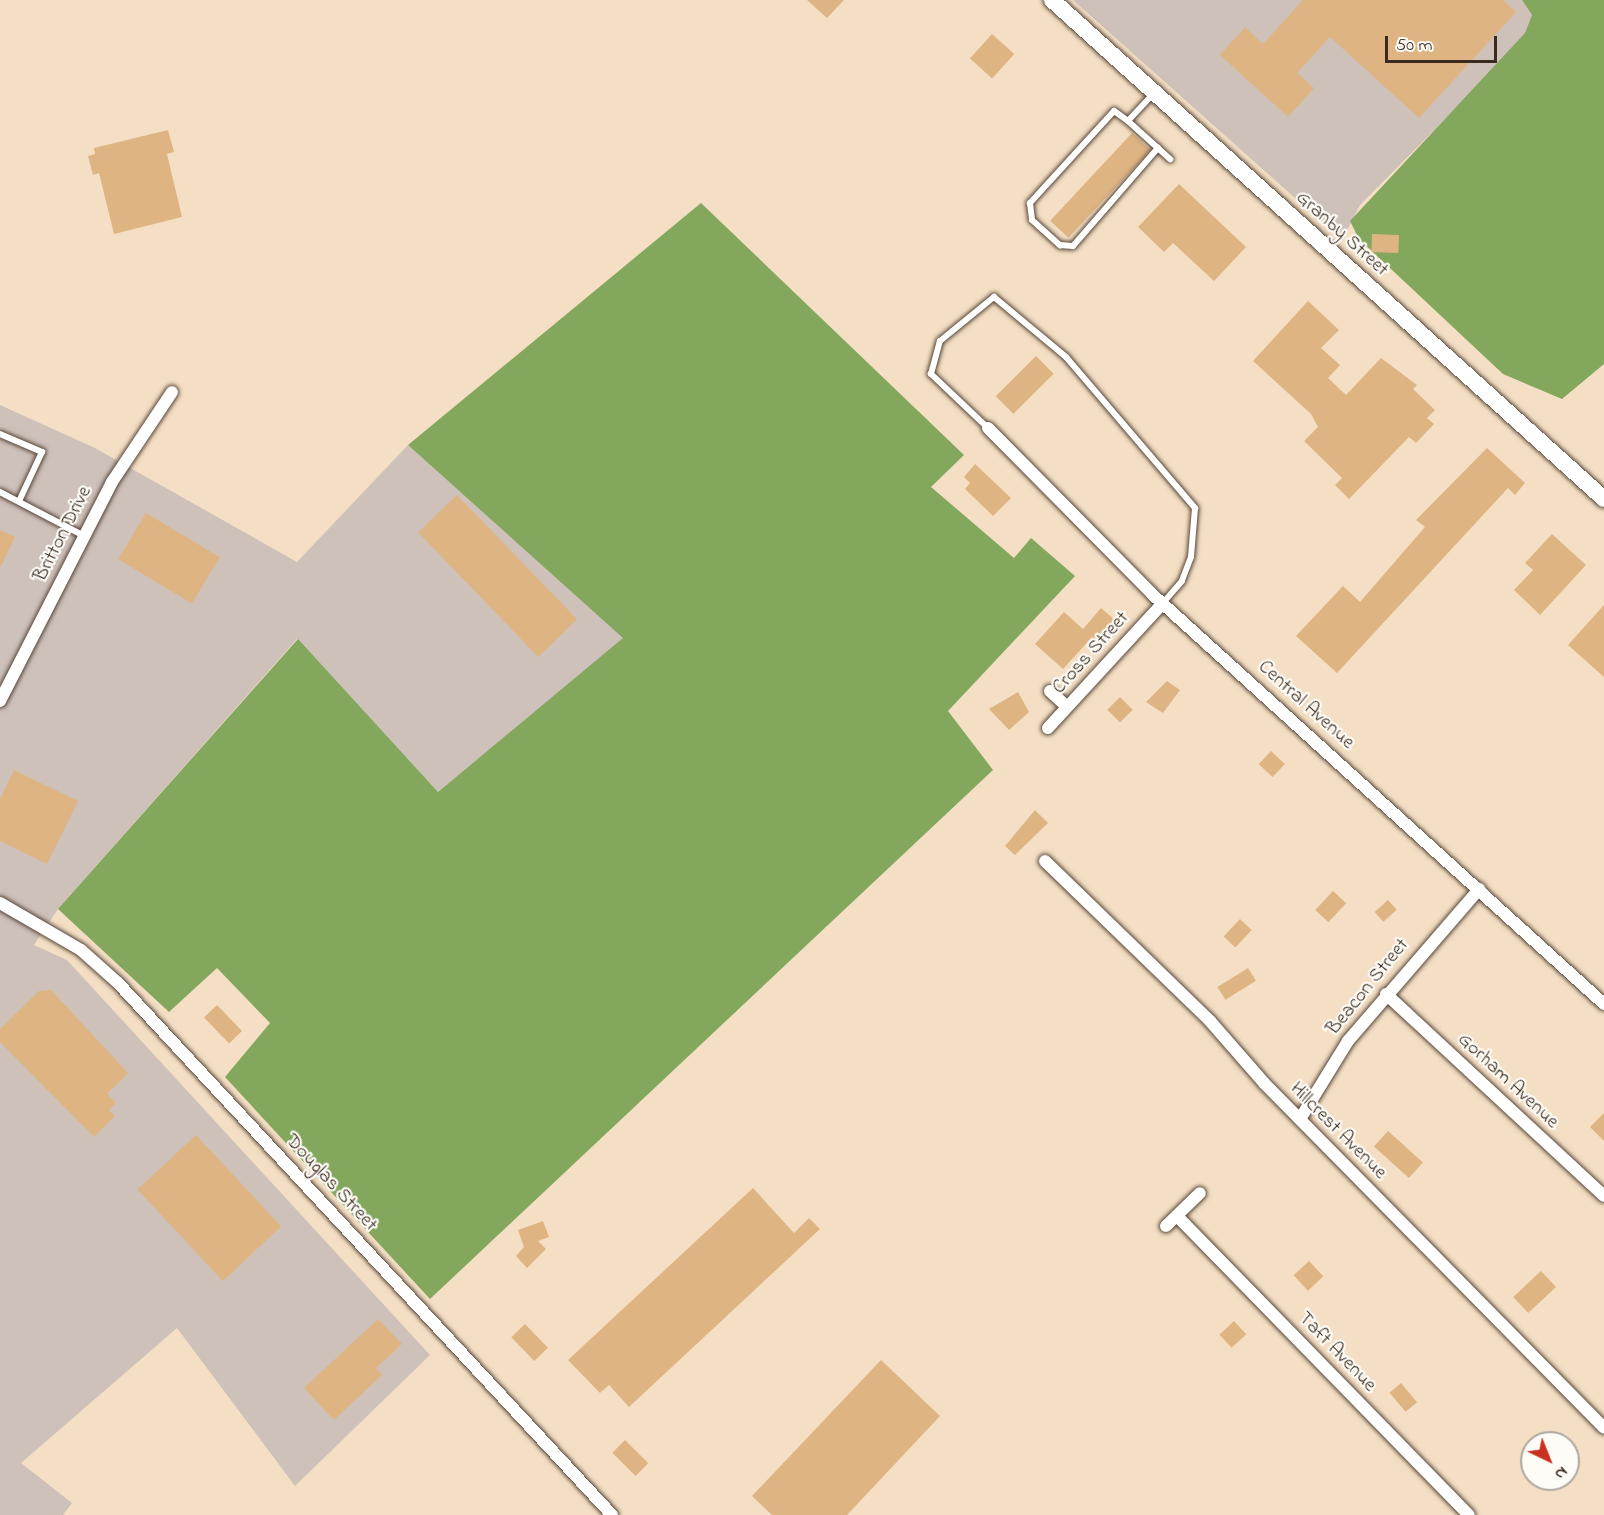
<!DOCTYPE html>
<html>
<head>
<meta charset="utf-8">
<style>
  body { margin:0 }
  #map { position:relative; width:1604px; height:1515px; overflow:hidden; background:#f4dfc4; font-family:"Indie Flower",sans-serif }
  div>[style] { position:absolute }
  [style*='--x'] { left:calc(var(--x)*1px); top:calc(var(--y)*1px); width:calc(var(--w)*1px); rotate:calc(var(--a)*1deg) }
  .industrial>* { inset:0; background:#cec1ba }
  .forest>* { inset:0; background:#82a75d }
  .building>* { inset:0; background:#dfb483; transform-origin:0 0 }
  .roads { filter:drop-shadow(0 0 2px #574537) drop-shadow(0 0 2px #574537) }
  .service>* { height:6px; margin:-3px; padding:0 3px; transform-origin:3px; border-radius:3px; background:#fff }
  .minor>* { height:12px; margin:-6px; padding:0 6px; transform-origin:6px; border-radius:6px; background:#fff }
  .secondary>* { height:16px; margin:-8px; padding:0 8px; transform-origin:8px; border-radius:8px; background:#fff }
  span { translate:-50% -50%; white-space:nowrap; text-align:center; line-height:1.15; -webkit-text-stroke:4.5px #fdfcf7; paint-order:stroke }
  .street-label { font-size:20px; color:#3b2a1e }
  .north { position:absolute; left:1520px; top:1431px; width:60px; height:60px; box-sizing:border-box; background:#fdfcf7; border:2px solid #afa8a0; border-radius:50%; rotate:137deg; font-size:16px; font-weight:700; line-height:24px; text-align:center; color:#3b2a1e }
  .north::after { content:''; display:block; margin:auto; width:21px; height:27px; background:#c8321e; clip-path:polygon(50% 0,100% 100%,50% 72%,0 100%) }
  .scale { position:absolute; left:1385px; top:36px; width:112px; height:27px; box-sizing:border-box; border:3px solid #3b2a1e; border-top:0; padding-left:8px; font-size:18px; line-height:21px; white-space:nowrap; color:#3b2a1e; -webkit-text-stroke:4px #fdfcf7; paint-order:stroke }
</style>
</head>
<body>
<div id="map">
  <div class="industrial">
    <i style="clip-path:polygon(1073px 0,1522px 0,1532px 15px,1525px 33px,1492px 72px,1360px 205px,1342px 240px)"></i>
    <i style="clip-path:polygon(0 405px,95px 448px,297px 562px,408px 445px,624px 638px,438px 792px,297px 639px,58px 909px,34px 945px,67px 960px,430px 1355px,295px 1486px,177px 1328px,21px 1463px,72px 1503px,63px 1515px,0 1515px)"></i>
  </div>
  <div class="forest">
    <i style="clip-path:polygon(1522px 0,1604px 0,1604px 364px,1562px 399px,1503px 374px,1359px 239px,1350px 221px,1525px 33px,1532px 15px)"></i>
    <i style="clip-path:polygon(701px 203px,964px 455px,931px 487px,1014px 558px,1031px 538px,1075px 576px,948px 711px,993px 770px,430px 1299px,225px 1077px,270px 1023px,217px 968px,169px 1012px,58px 909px,298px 639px,438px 792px,623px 638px,408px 445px)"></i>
  </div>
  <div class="building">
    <i style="clip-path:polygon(807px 0,844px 0,827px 18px)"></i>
    <i style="clip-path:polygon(1303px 0,1503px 0,1516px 12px,1419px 118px,1330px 37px,1297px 73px,1314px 88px,1288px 117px,1220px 55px,1245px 27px,1263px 44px)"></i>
    <i style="left:992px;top:34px;width:30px;height:33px;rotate:42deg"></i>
    <i style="clip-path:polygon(168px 130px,174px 152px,167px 154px,182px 217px,114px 234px,99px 173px,93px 175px,88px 156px,95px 154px,94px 148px)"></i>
    <i style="left:1132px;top:133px;width:25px;height:120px;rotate:43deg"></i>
    <i style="clip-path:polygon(1179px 184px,1246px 247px,1214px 281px,1173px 243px,1164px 252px,1138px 227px)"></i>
    <i style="left:1372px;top:234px;width:27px;height:18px;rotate:2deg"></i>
    <i style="clip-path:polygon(1308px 301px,1339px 330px,1321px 348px,1340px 365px,1328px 378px,1346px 395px,1381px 358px,1417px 385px,1413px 389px,1435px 410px,1427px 418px,1434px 424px,1416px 443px,1409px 437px,1349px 499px,1335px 485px,1342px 478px,1304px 441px,1318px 427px,1311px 414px,1253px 361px)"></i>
    <i style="left:1036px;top:356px;width:25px;height:57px;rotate:45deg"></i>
    <i style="clip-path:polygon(1487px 448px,1525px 483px,1515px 495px,1508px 488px,1337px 673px,1296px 636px,1343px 586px,1360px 602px,1425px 527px,1416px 520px)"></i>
    <i style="clip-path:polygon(975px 464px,1011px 498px,993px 516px,965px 489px,970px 483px,964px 477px)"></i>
    <i style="left:457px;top:495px;width:173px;height:54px;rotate:46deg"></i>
    <i style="left:146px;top:513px;width:86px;height:54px;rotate:31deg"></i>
    <i style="clip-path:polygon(0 530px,15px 537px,0 568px)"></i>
    <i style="clip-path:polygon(1552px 534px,1586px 565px,1540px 615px,1514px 590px,1533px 570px,1525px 563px)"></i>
    <i style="clip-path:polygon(1604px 605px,1604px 677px,1568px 645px)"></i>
    <i style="clip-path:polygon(1101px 608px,1116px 621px,1097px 642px,1092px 637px,1063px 669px,1035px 644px,1064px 612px,1083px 629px)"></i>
    <i style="clip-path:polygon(1167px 681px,1180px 690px,1163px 713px,1146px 702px)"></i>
    <i style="clip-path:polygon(1018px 692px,1029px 712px,1009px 730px,989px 709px)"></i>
    <i style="left:1120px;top:697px;width:18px;height:18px;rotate:45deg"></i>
    <i style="left:1271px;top:751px;width:19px;height:18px;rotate:43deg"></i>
    <i style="clip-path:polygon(14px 770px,78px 801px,47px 864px,0 841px,0 799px)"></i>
    <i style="clip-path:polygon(1035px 810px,1048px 823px,1015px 855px,1005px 846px)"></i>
    <i style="left:1333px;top:891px;width:18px;height:26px;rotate:43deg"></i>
    <i style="left:1388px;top:900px;width:13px;height:18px;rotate:48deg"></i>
    <i style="left:1240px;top:919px;width:16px;height:24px;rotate:43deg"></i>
    <i style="left:1248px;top:968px;width:15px;height:36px;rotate:58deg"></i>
    <i style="clip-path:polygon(51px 990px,128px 1073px,107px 1094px,116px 1103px,109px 1110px,115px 1116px,94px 1137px,0 1042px,0 1029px,39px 991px)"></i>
    <i style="left:217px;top:1005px;width:36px;height:18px;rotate:46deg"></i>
    <i style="clip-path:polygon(1604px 1113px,1604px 1141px,1590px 1127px)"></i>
    <i style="left:1388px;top:1131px;width:47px;height:21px;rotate:42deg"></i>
    <i style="left:196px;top:1135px;width:125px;height:80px;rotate:47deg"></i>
    <i style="clip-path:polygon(753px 1188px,794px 1233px,809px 1218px,820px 1229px,629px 1407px,609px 1385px,600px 1393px,568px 1360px)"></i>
    <i style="clip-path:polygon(543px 1221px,549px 1237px,538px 1241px,546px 1249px,527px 1268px,516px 1256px,524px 1247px,518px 1230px)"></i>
    <i style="left:1309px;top:1261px;width:21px;height:21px;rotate:47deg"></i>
    <i style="left:1541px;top:1271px;width:22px;height:38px;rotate:47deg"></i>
    <i style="clip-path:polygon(378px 1319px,402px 1344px,376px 1368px,382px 1375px,334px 1420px,304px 1388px)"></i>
    <i style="left:1234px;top:1321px;width:18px;height:20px;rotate:47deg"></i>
    <i style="left:525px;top:1324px;width:33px;height:19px;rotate:46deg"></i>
    <i style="clip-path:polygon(881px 1360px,940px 1416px,847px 1515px,772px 1515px,752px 1496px)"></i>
    <i style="left:1401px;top:1383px;width:25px;height:15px;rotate:50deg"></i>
    <i style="left:625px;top:1440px;width:33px;height:18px;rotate:45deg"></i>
  </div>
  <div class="roads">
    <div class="service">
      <i style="--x:1154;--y:93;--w:38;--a:133"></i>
      <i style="--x:1128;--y:121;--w:17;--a:-144"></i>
      <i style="--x:1114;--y:111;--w:125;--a:132.4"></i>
      <i style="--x:1030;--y:203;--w:17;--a:83"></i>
      <i style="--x:1032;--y:220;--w:38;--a:42"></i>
      <i style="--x:1060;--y:245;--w:13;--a:4"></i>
      <i style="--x:1073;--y:246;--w:130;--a:-49.1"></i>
      <i style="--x:1128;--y:121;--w:57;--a:42.1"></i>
      <i style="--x:988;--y:428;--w:79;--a:-136.5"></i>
      <i style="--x:931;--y:374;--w:34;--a:-75"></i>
      <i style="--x:940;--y:341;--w:70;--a:-39.2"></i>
      <i style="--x:994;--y:297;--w:94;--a:39.8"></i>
      <i style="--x:1066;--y:357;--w:199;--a:49.5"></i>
      <i style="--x:1195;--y:508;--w:49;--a:94.7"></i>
      <i style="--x:1191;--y:557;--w:26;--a:111"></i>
      <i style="--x:1182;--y:581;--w:29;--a:131"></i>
      <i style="--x:0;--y:434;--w:46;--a:23.2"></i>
      <i style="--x:42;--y:452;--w:54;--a:115.1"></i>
      <i style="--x:0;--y:492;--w:95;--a:27.6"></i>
    </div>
    <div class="minor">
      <i style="--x:988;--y:428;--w:233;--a:45.3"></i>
      <i style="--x:1152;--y:594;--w:610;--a:42.21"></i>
      <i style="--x:1050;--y:691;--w:23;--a:43"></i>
      <i style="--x:0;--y:701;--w:246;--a:-62.9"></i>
      <i style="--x:112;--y:482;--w:108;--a:-56.3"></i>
      <i style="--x:1048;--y:728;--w:168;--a:-47.4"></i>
      <i style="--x:1045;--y:861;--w:230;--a:44.1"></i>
      <i style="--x:1210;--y:1021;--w:82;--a:48.9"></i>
      <i style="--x:1264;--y:1083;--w:484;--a:45.4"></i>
      <i style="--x:0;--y:903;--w:94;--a:30.1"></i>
      <i style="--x:81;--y:950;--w:50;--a:41.7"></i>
      <i style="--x:118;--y:983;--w:726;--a:47.12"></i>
      <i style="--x:1386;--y:994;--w:297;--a:42.8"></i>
      <i style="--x:1300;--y:1119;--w:92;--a:-58.4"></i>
      <i style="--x:1348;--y:1041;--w:201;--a:-49.2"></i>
      <i style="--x:1177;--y:1216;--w:418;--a:45.7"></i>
      <i style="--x:1166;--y:1226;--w:47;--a:-44.1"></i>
    </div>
    <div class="secondary">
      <i style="--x:1052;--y:0;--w:744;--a:42.11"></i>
    </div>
  </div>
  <div class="street-label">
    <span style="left:1342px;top:234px;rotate:42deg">Granby Street</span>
    <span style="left:63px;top:534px;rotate:-63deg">Britton Drive</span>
    <span style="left:1091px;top:653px;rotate:-48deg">Cross Street</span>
    <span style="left:1306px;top:705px;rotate:42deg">Central Avenue</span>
    <span style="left:1368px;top:987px;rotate:-51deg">Beacon Street</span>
    <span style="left:1508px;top:1081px;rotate:43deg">Gorham Avenue</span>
    <span style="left:1338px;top:1131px;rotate:45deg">Hillcrest Avenue</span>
    <span style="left:331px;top:1183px;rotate:47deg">Douglas Street</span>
    <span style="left:1337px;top:1352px;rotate:46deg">Taft Avenue</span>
  </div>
  <div class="north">N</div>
  <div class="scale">50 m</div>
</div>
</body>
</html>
